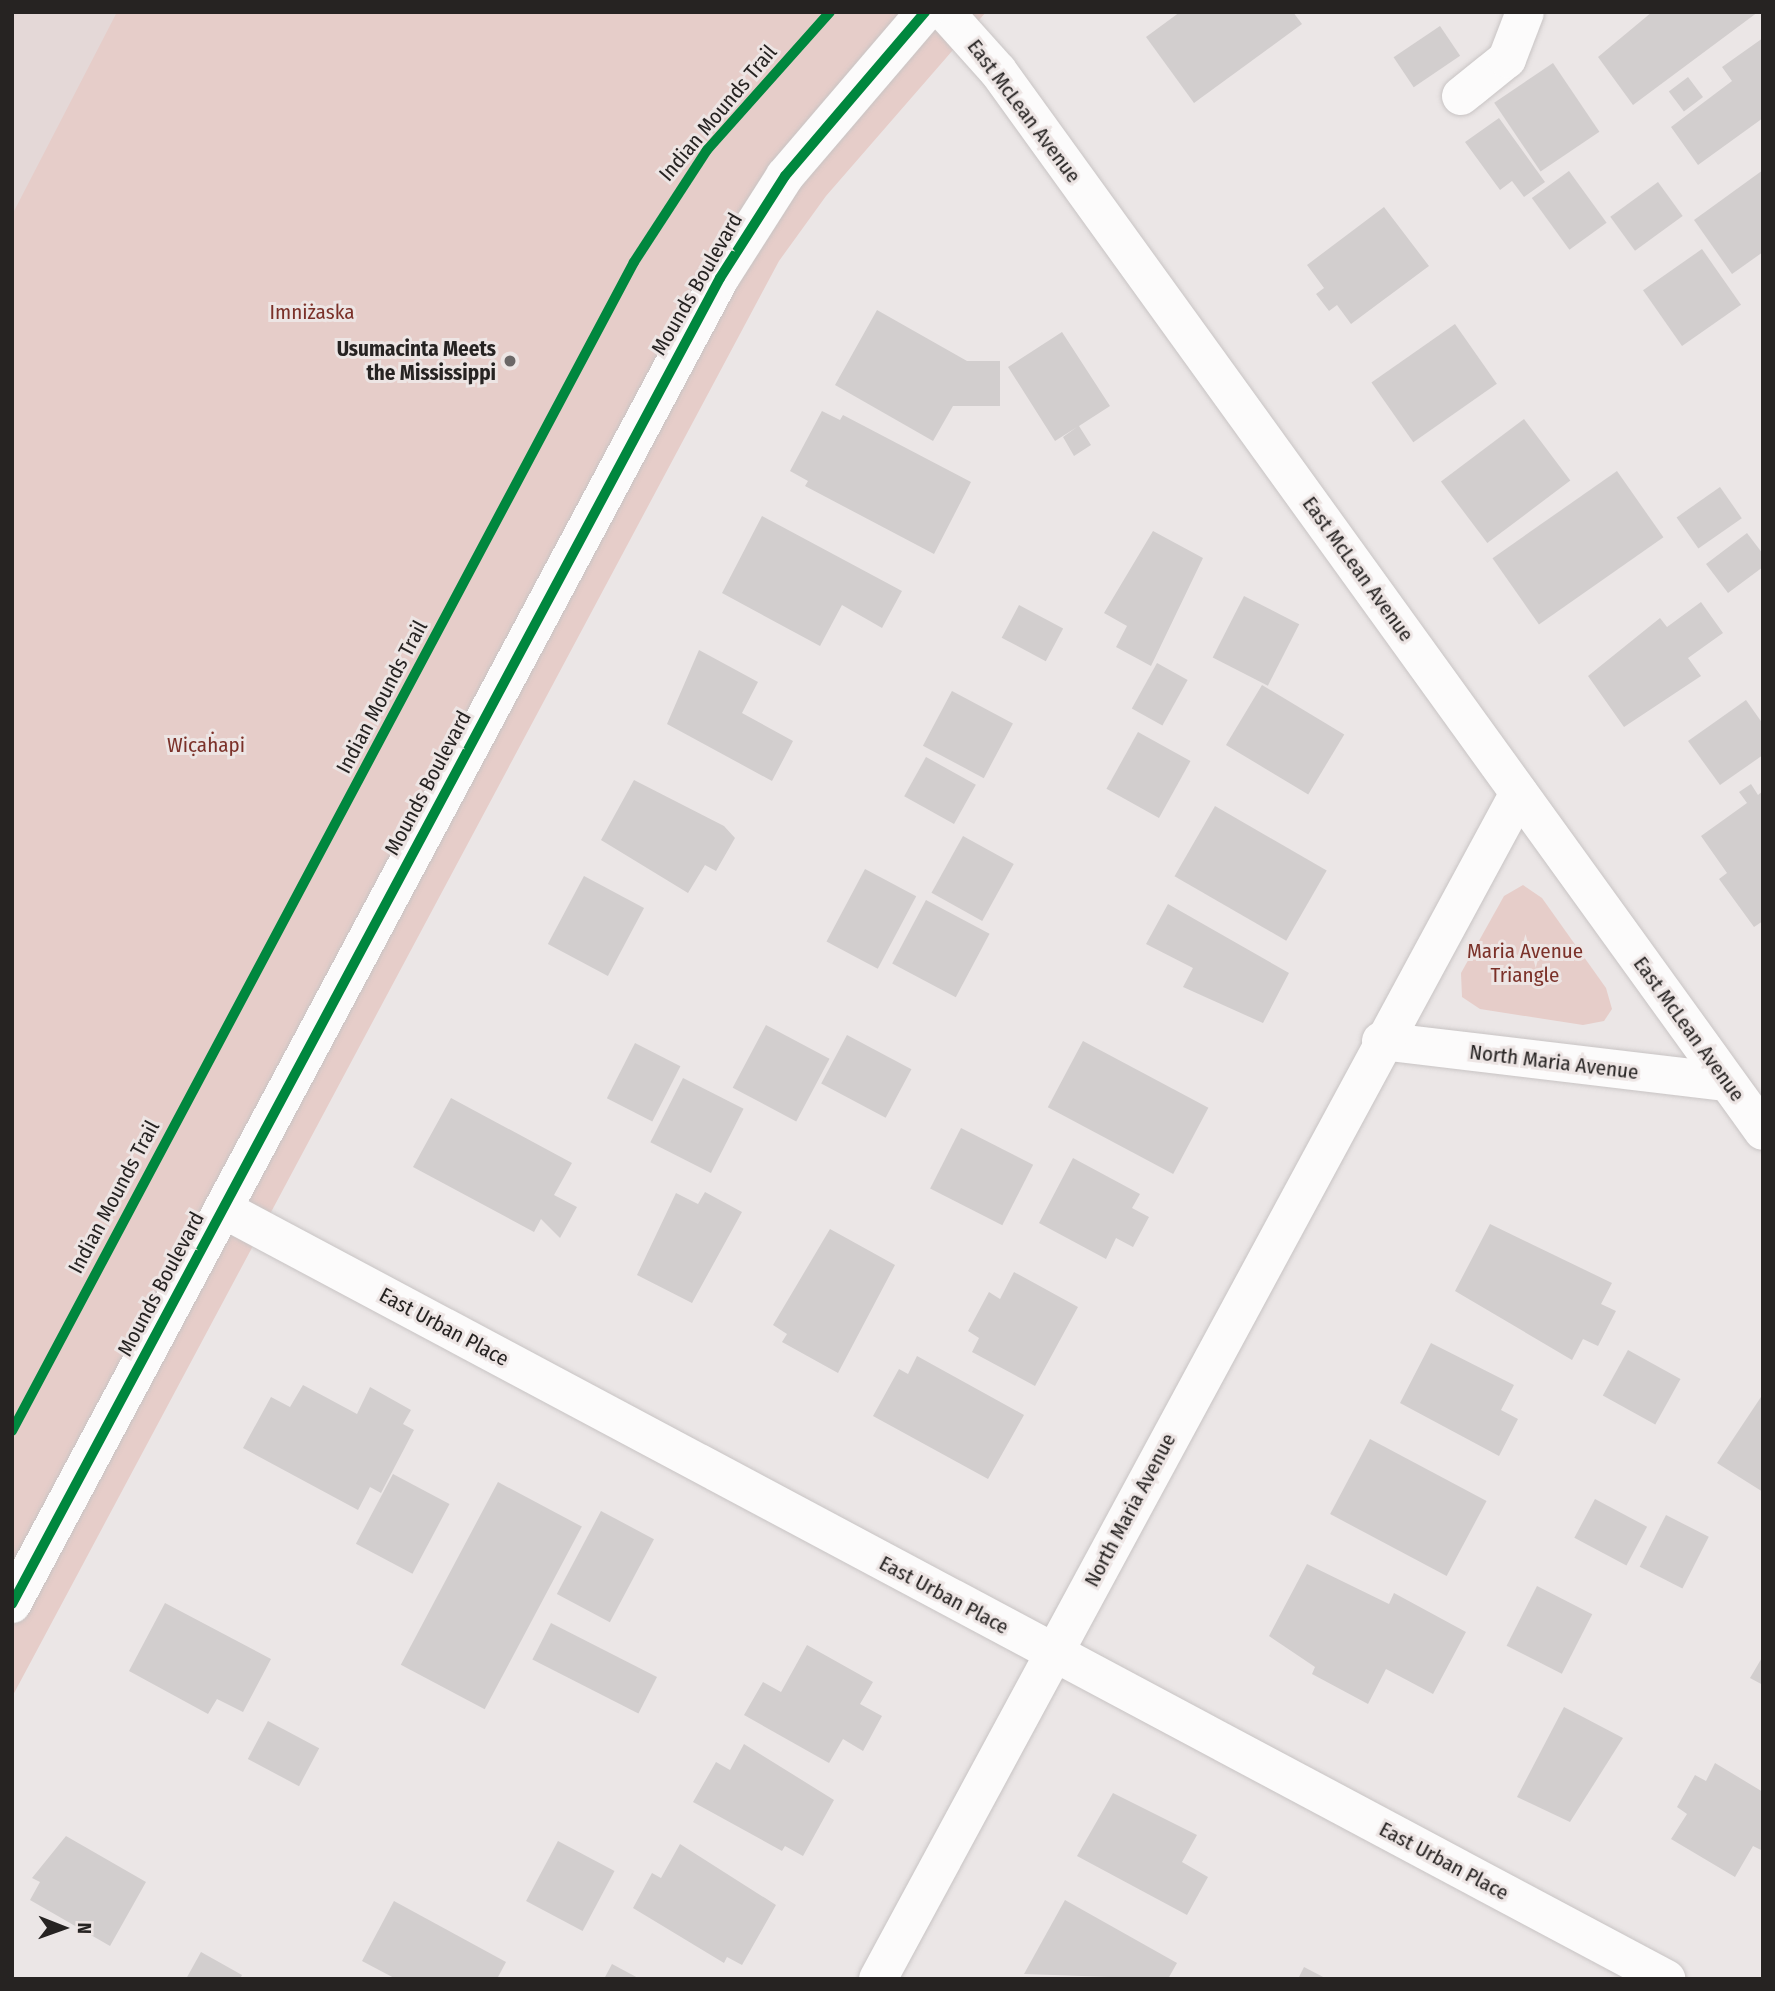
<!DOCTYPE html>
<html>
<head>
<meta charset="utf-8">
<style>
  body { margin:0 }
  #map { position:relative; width:1775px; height:1991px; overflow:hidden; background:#ebe6e6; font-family:"Fira Sans Condensed",sans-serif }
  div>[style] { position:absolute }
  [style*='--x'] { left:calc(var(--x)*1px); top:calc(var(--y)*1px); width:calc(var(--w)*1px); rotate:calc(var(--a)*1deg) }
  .built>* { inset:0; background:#e4d8d7 }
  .green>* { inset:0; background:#e6cdc9 }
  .building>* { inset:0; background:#d2cece; transform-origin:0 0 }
  .roads { filter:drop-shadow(0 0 2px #c8c4c4) drop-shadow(0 0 2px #c8c4c4) }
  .minor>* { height:38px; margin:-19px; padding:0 19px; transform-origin:19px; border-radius:19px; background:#fcfbfb }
  .cycleway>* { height:10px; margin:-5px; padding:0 5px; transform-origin:5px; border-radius:5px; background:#00873e }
  .dots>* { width:19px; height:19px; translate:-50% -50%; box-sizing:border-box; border:4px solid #ede5e4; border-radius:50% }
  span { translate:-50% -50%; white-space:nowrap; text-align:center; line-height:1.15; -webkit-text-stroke:6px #ede5e4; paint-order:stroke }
  .street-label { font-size:21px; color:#262322 }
  .park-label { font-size:21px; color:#7b3129 }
  .poi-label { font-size:21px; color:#262322; font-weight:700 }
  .right { translate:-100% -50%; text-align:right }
  .frame { position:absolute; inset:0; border:14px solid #262322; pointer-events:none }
  .north { position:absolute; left:28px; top:1893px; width:70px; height:70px; -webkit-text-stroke:5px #ede5e4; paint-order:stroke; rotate:91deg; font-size:19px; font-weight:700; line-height:28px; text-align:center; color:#262322 }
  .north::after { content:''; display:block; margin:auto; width:24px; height:32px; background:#262322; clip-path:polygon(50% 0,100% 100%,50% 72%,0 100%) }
</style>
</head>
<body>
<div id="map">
  <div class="built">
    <i style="clip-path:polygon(12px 12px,139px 12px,12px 280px)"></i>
  </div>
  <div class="green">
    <i style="clip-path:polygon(117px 12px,986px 12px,826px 196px,779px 261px,12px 1697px,12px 215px)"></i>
    <i style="clip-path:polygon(1523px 885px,1542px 898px,1606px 988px,1612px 1009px,1604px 1021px,1583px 1025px,1480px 1009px,1462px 997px,1461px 973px,1504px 896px)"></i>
  </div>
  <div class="building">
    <i style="clip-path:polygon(1180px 12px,1293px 12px,1302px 24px,1194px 103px,1146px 37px)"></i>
    <i style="clip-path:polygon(1652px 12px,1758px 12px,1633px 105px,1598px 57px)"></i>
    <i style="left:1440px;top:26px;width:36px;height:56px;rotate:56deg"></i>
    <i style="clip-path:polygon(1763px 38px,1763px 118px,1698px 165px,1671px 127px,1732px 81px,1722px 67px)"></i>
    <i style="left:1553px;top:63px;width:83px;height:71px;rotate:56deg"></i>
    <i style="left:1688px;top:77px;width:25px;height:24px;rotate:53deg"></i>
    <i style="clip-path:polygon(1499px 118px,1545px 182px,1524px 197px,1512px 181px,1500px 190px,1465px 142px)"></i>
    <i style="clip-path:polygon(1763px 170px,1763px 252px,1732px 274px,1694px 220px)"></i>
    <i style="left:1569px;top:171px;width:64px;height:46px;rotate:54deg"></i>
    <i style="left:1658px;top:182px;width:42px;height:59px;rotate:54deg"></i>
    <i style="clip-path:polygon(1384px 207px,1429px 266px,1351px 324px,1337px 305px,1329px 311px,1316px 294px,1324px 288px,1307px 265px)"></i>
    <i style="left:1702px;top:249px;width:68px;height:72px;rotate:55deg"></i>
    <i style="clip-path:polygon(877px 310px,967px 361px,1000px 361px,1000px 406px,953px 406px,933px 441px,835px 385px)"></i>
    <i style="left:1455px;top:324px;width:73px;height:102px;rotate:55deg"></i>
    <i style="clip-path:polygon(1062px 332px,1110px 406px,1079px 426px,1091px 445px,1074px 456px,1063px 437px,1077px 427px,1055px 441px,1008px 367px)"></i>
    <i style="clip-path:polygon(822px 411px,840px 420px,843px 415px,971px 482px,934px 554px,805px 486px,808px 481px,790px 471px)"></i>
    <i style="left:1524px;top:419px;width:77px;height:104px;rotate:53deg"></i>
    <i style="left:1617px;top:471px;width:81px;height:152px;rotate:55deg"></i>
    <i style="left:1720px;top:487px;width:38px;height:53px;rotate:55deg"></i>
    <i style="clip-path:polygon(762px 516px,902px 591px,882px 628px,842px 605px,820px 646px,722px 593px)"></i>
    <i style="clip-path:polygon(1153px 531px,1203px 558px,1151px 666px,1116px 647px,1127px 626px,1104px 613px)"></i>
    <i style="clip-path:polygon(1747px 533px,1763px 554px,1763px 567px,1728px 593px,1706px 564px)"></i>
    <i style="left:1244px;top:596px;width:62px;height:69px;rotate:27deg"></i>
    <i style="clip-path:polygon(1701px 602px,1723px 633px,1688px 658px,1701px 676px,1624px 727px,1588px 676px,1660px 618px,1667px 627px)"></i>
    <i style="left:1019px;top:605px;width:50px;height:37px;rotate:28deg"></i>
    <i style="clip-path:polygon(699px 650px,758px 682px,742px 713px,793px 741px,772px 781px,667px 724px)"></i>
    <i style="left:1157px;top:663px;width:35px;height:52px;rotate:29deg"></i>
    <i style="left:1262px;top:685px;width:96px;height:70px;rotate:31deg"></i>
    <i style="left:952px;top:691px;width:69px;height:62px;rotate:28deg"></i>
    <i style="clip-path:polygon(1746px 700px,1763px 724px,1763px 755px,1720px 785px,1688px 741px)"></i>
    <i style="left:1138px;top:732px;width:60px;height:65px;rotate:29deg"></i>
    <i style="left:926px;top:757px;width:57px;height:45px;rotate:29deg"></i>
    <i style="clip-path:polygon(634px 780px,724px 826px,735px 838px,716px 871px,705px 865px,688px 893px,601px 840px)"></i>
    <i style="clip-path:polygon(1751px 784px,1758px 795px,1763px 791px,1763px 921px,1754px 927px,1719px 879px,1727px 873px,1701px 836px,1747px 803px,1739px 792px)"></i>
    <i style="left:1215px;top:806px;width:129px;height:81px;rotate:30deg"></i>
    <i style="left:963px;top:836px;width:58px;height:65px;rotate:29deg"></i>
    <i style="left:865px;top:869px;width:58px;height:82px;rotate:28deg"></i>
    <i style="left:584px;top:876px;width:68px;height:77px;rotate:28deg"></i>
    <i style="left:926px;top:900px;width:72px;height:72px;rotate:28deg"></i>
    <i style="clip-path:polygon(1168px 904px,1289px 973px,1263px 1023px,1183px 987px,1193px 968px,1146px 944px)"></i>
    <i style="left:766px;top:1025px;width:72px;height:71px;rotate:28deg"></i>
    <i style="left:847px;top:1035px;width:73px;height:55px;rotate:28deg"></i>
    <i style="left:1083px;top:1041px;width:142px;height:75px;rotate:28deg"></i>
    <i style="left:635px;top:1043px;width:51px;height:62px;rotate:27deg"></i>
    <i style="left:683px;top:1078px;width:68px;height:72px;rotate:27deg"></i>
    <i style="clip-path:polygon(451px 1098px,572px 1163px,554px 1195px,577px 1207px,560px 1238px,541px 1219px,534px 1232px,413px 1167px)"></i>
    <i style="left:961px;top:1128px;width:81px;height:68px;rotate:27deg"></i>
    <i style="clip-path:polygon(1073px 1158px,1140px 1194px,1132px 1208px,1149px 1217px,1133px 1247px,1116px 1238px,1106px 1259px,1039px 1223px)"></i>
    <i style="clip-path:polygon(705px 1192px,742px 1212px,692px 1303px,637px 1275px,676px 1193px,698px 1204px)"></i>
    <i style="clip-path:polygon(1490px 1224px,1612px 1283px,1601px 1304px,1616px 1311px,1598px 1346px,1583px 1339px,1572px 1360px,1455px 1291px)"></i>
    <i style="clip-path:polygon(830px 1229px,895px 1265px,838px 1373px,782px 1342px,787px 1334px,773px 1325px)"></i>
    <i style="clip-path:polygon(1014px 1272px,1078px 1307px,1035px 1386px,972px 1352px,979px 1338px,968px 1331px,989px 1292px,1000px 1299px)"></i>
    <i style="clip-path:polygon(1431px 1343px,1514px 1385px,1501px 1410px,1518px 1419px,1499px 1456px,1400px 1403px)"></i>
    <i style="left:1628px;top:1350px;width:60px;height:52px;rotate:29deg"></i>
    <i style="clip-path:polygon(917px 1356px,1024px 1415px,988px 1479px,873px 1416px,899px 1369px,908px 1374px)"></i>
    <i style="clip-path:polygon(303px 1385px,357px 1414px,370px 1387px,411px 1410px,403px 1424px,414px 1430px,381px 1493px,370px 1487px,358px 1510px,243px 1448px,271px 1397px,290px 1407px)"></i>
    <i style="clip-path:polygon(1763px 1394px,1763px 1492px,1717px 1463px)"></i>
    <i style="left:1370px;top:1439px;width:132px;height:85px;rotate:28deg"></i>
    <i style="left:393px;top:1474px;width:64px;height:79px;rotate:28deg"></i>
    <i style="left:498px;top:1482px;width:95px;height:207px;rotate:28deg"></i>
    <i style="left:1595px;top:1499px;width:59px;height:44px;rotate:28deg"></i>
    <i style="left:601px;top:1511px;width:60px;height:94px;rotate:28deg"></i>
    <i style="left:1666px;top:1515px;width:48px;height:58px;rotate:27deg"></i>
    <i style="clip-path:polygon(1307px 1564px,1389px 1604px,1394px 1593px,1466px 1632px,1433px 1694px,1386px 1669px,1368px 1704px,1312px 1674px,1315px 1667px,1269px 1636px)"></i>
    <i style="left:1537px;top:1586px;width:62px;height:67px;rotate:27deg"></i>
    <i style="clip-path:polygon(165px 1603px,271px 1659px,243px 1712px,217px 1699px,208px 1714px,129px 1671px)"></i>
    <i style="left:551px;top:1623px;width:119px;height:41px;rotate:27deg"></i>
    <i style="clip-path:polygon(807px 1645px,873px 1682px,860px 1704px,882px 1716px,863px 1751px,843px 1739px,829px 1763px,744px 1715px,763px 1682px,781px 1692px)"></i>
    <i style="clip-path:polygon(1763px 1656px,1763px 1685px,1750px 1678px)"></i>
    <i style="clip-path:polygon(1564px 1707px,1623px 1738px,1570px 1822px,1517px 1797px)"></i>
    <i style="left:268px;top:1721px;width:58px;height:43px;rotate:28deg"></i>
    <i style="clip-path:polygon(744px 1744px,834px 1800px,803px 1856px,785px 1846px,782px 1851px,693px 1802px,716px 1762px,730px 1770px)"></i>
    <i style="clip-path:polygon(1715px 1763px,1763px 1792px,1763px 1851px,1753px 1846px,1735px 1877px,1671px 1839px,1687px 1814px,1677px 1807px,1695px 1775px,1706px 1781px)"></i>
    <i style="clip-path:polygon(1113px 1793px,1197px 1835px,1182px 1862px,1208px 1877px,1187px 1915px,1077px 1856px)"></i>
    <i style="clip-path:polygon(66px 1836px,146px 1882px,110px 1946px,30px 1900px,40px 1882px,32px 1878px)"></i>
    <i style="left:558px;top:1841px;width:64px;height:68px;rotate:28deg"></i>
    <i style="clip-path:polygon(680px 1844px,776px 1905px,742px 1965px,727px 1957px,724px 1963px,633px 1908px,652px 1873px,661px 1878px)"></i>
    <i style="clip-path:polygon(1065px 1900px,1177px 1963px,1168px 1979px,1024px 1974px)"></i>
    <i style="clip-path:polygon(394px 1901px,506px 1962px,497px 1979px,396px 1979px,362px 1961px)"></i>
    <i style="clip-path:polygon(201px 1952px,242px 1975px,240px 1979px,186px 1979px)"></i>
    <i style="clip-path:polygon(612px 1964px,640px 1979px,604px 1979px)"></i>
    <i style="clip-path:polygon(1304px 1967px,1327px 1979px,1298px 1979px)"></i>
  </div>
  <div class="roads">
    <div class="minor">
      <i style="--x:945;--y:12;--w:79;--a:48.1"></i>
      <i style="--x:998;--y:71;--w:1307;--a:54.18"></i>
      <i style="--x:1461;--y:96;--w:59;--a:-38.8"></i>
      <i style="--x:1507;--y:59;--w:50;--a:-69"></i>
      <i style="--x:1381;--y:1041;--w:348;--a:6.8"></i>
      <i style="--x:223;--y:1209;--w:1636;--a:28.08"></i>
      <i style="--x:12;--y:1604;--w:1503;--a:-61.9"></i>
      <i style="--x:720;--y:278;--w:121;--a:-57.5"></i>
      <i style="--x:785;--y:176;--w:216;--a:-49.5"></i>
      <i style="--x:878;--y:1979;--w:1348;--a:-61.61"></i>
    </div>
  </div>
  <div class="cycleway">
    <i style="--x:12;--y:1431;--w:1324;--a:-61.98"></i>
    <i style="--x:634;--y:262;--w:134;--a:-56.9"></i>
    <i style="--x:707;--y:150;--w:185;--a:-48.3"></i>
    <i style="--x:12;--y:1604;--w:1503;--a:-61.9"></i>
    <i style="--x:720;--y:278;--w:121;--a:-57.5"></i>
    <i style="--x:785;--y:176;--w:216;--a:-49.5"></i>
  </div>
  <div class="dots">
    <i style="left:510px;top:361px;background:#6b6767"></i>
  </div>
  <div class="street-label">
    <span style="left:1024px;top:111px;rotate:53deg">East McLean Avenue</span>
    <span style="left:718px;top:113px;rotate:-50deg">Indian Mounds Trail</span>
    <span style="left:697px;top:284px;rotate:-60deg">Mounds Boulevard</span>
    <span style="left:1358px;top:569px;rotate:54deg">East McLean Avenue</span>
    <span style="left:382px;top:697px;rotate:-62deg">Indian Mounds Trail</span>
    <span style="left:428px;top:783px;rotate:-62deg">Mounds Boulevard</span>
    <span style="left:1689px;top:1029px;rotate:54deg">East McLean Avenue</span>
    <span style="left:1554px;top:1062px;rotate:7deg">North Maria Avenue</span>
    <span style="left:114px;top:1197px;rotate:-62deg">Indian Mounds Trail</span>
    <span style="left:161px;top:1284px;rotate:-62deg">Mounds Boulevard</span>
    <span style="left:444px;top:1327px;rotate:28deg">East Urban Place</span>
    <span style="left:1130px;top:1510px;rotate:-62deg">North Maria Avenue</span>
    <span style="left:944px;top:1595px;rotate:28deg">East Urban Place</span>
    <span style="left:1444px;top:1861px;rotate:28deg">East Urban Place</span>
  </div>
  <div class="park-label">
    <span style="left:312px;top:312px">Imniżaska</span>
    <span style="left:206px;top:745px">Wic̣aḣapi</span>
    <span style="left:1525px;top:963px">Maria Avenue<br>Triangle</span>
  </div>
  <div class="poi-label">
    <span class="right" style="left:496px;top:361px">Usumacinta Meets<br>the Mississippi</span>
  </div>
  <div class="frame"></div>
  <div class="north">N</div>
</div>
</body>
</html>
